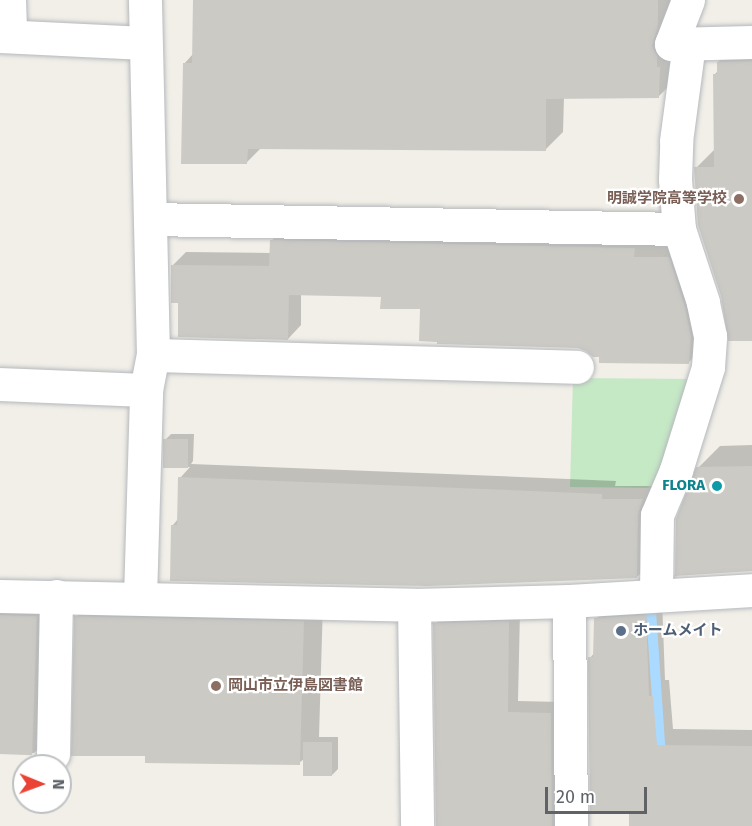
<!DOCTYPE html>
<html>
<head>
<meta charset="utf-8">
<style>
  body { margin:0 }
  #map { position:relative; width:752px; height:826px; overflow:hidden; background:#f1efe8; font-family:"Fira Sans","Noto Sans JP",sans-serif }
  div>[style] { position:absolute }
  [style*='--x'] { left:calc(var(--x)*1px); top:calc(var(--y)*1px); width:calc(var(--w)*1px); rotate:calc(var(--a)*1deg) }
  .green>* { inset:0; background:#c5e8c5 }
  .shadow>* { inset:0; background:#0003 }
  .stream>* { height:10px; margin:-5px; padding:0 5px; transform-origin:5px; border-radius:5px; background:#aadaff }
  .building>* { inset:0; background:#cccac5; transform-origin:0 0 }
  .roads { filter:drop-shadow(0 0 2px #b5b8bc) drop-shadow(0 0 2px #b5b8bc) }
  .minor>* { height:33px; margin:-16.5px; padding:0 16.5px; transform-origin:16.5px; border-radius:16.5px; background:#fff }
  .dots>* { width:16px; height:16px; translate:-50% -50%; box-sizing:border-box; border:3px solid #fff; border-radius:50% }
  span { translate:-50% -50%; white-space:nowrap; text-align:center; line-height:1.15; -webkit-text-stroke:4.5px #fff; paint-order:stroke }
  .education-label { font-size:15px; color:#785e54; font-weight:700 }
  .right { translate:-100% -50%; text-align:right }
  .left { translate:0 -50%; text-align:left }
  .culture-label { font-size:15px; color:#0d838f; font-weight:700 }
  .service-label { font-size:15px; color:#4e5e75; font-weight:700 }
  .north { position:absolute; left:12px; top:754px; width:60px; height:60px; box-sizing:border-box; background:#fff; border:2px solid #bfc1c3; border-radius:50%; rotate:91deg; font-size:16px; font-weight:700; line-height:24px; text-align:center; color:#5f6368 }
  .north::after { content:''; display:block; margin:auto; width:21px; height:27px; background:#ea4335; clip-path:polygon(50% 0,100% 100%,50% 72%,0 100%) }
  .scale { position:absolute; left:545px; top:787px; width:102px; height:27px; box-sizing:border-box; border:3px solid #5f6368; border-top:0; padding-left:8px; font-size:18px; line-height:21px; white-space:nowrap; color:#5f6368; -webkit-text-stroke:4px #fff; paint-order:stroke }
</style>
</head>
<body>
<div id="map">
  <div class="green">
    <i style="clip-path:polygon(573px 378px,694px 379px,654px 488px,570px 487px)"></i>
  </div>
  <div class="shadow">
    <i style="clip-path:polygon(194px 0,675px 0,677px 78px,659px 96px,564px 97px,563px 132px,545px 150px,262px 147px,247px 162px,184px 64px,193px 54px)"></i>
    <i style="clip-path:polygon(738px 42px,752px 42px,752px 339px,696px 168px,715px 149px,714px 75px,718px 71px,718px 62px)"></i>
    <i style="clip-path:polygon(285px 228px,682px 245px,702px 349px,689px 362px,601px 356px,587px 349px,382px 295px,301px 294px,301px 325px,288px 339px,180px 301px,173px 265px,186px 252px,271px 253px,271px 241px)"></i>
    <i style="clip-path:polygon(171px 434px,194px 434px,193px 461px,191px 464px,498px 476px,616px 481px,615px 486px,656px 486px,651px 563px,637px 577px,173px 525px,178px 519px,180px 478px,190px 467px,164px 467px,165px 440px)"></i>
    <i style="clip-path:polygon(752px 445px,752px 570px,698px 468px,720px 446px)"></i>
    <i style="clip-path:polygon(96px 597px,323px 602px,319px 737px,338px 737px,338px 769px,332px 775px,304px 759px,299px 763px,146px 755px,76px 617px)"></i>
    <i style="clip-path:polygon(662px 599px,665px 680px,669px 680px,673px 729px,752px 730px,752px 826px,629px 826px,630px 810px,590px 658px,595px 652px,596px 619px,612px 603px)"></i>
    <i style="clip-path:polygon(0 600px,48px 604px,46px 742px,34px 753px,0 753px)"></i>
    <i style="clip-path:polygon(520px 611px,518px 701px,562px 702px,568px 826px,436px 826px,435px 624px,446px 613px)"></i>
  </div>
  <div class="stream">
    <i style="--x:651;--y:611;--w:146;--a:86.1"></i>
  </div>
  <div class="building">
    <i style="clip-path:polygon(193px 0,658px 0,658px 26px,652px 46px,657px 56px,657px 67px,660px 67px,659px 98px,546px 99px,546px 151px,248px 149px,247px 164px,181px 164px,183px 63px,192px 63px)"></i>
    <i style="clip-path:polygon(752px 61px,752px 341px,728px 341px,721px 296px,698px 225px,694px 167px,714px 167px,713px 74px,717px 74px,717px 62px)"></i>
    <i style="clip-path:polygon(270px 240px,635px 248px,634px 257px,669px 257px,685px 307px,691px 337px,689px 364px,599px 363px,599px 357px,593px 357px,586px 351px,578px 348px,437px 344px,437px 342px,419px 341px,420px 309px,380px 309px,381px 297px,289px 295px,288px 340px,178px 337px,178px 303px,171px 303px,171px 265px,269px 266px)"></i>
    <i style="left:163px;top:439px;width:25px;height:29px"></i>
    <i style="clip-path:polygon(752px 466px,752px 571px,675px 576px,676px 519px,696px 467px)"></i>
    <i style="clip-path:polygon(178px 477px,484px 489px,602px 494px,602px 499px,643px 499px,638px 515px,637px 578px,427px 586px,170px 581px,171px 525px,177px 525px)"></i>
    <i style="left:0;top:615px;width:37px;height:139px;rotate:2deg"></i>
    <i style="clip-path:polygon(646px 615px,649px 696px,653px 696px,657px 745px,752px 746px,752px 826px,629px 826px,629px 811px,590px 811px,588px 657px,593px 657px,594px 618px)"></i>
    <i style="clip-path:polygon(74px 616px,304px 621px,300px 765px,145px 763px,145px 756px,71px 756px)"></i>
    <i style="clip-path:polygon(509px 621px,508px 712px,551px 713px,552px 826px,436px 826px,433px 623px)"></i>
    <i style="left:303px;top:742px;width:29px;height:34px"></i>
  </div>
  <div class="roads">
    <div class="minor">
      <i style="--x:9;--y:0;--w:36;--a:88"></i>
      <i style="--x:688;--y:0;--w:47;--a:111.1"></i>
      <i style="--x:671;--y:44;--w:81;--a:-1.4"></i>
      <i style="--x:0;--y:36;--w:145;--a:2.8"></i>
      <i style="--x:150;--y:219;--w:529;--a:1.08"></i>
      <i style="--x:153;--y:355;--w:424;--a:1.6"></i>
      <i style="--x:0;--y:384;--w:146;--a:2.4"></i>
      <i style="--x:656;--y:595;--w:80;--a:-89.3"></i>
      <i style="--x:657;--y:515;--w:49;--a:-67.1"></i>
      <i style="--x:676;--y:470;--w:108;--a:-72.7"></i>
      <i style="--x:708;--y:367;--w:31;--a:-86"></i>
      <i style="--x:710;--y:336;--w:35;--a:-102"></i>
      <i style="--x:703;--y:302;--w:77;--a:-108.2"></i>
      <i style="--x:679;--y:229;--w:50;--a:-94.6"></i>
      <i style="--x:675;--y:179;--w:38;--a:-88"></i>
      <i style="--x:676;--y:141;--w:99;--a:-82.4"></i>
      <i style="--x:0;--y:596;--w:414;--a:1.2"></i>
      <i style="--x:414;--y:605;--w:155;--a:-1.5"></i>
      <i style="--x:569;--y:601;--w:183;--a:-3.4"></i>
      <i style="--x:140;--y:598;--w:208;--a:-88.3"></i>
      <i style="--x:146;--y:390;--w:36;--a:-79"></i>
      <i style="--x:153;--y:355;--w:355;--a:-91.3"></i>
      <i style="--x:569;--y:601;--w:225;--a:89.5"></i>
      <i style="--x:414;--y:605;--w:221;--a:89.2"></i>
      <i style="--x:53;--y:754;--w:158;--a:-88.9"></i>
    </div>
  </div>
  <div class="dots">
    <i style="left:739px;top:199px;background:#8d6e63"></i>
    <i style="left:717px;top:486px;background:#0f9aa8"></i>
    <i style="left:621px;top:631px;background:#5c6f8a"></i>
    <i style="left:216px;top:686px;background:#8d6e63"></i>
  </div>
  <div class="education-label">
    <span class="right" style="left:727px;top:199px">明誠学院高等学校</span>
    <span class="left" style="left:228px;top:686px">岡山市立伊島図書館</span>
  </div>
  <div class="culture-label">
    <span class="right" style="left:705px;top:486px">FLORA</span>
  </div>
  <div class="service-label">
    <span class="left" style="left:633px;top:631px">ホームメイト</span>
  </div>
  <div class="north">N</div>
  <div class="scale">20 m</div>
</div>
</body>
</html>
